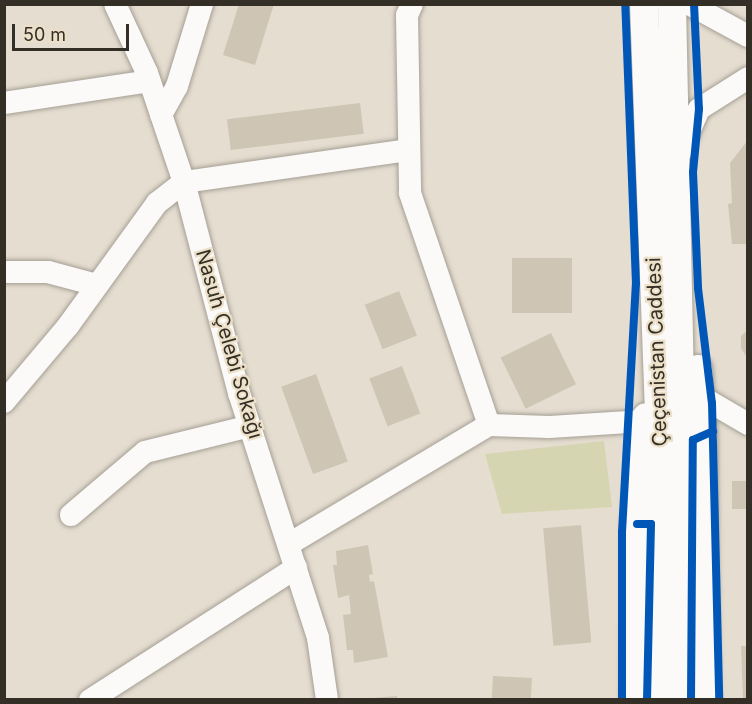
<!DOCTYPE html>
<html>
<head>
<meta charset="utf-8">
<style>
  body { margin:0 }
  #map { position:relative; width:752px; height:704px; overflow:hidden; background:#e5ddd0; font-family:Inter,sans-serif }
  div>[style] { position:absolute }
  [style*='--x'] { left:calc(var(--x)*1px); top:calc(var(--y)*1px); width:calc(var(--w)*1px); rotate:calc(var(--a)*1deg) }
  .green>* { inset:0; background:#d5d6b1 }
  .building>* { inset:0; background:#cec5b4; transform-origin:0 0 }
  .roads { filter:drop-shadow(0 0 2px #a59f95) drop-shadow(0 0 2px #a59f95) }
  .minor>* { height:22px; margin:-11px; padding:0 11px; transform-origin:11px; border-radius:11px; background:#fbfaf8 }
  .major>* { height:28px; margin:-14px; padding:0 14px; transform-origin:14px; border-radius:14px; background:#fbfaf8 }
  .cycleway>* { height:8px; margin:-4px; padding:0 4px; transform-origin:4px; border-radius:4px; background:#0057b8 }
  span { translate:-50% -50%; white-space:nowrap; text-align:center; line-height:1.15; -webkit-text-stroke:4.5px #ede0c8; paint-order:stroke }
  .street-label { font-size:20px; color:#342f26 }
  .frame { position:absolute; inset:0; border:6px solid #342f26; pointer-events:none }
  .scale { position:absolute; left:12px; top:24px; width:117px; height:27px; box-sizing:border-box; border:3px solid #342f26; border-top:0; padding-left:8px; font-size:18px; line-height:21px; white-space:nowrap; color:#342f26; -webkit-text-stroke:4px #ede0c8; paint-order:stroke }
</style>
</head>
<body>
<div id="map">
  <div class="green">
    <i style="clip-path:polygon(604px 441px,612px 507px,502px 514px,485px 454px)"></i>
  </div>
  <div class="building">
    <i style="clip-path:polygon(239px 4px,274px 4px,255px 65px,223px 55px)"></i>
    <i style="left:360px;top:103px;width:31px;height:134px;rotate:83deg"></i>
    <i style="clip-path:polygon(748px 140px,748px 244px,732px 244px,728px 204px,732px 203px,730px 163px)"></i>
    <i style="left:512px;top:258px;width:60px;height:55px"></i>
    <i style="left:399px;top:291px;width:48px;height:37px;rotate:68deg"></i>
    <i style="clip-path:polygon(748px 330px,748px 359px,741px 348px,741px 336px)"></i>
    <i style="left:551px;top:333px;width:57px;height:56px;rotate:64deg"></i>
    <i style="left:402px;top:366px;width:51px;height:35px;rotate:69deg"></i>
    <i style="left:316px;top:374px;width:93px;height:37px;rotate:70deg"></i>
    <i style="left:732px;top:481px;width:16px;height:28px"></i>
    <i style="left:581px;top:525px;width:118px;height:38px;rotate:85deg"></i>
    <i style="clip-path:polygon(368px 545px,373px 574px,369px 575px,370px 582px,374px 581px,388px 657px,354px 663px,353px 650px,347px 650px,343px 615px,351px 614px,349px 595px,338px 598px,333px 565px,337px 565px,336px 551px)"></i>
    <i style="clip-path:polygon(741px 646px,748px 646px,748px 700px,743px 700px)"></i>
    <i style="left:493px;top:676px;width:39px;height:24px;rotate:3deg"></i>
    <i style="clip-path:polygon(397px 696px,397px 700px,373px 700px,373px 698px)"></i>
  </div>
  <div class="roads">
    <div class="minor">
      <i style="--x:115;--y:4;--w:76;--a:65.1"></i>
      <i style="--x:147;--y:73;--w:115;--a:71.3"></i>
      <i style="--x:184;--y:182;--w:218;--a:75.4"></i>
      <i style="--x:239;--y:393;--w:257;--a:72.1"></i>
      <i style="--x:318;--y:638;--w:63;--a:81.7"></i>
      <i style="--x:412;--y:4;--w:12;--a:114"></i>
      <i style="--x:407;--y:15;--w:178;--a:89"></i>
      <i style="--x:410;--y:193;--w:245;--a:71.2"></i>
      <i style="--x:689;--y:4;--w:67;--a:28.5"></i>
      <i style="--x:4;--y:103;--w:147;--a:-8.6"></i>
      <i style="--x:161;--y:115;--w:33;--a:-61"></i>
      <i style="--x:177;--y:86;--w:86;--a:-73"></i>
      <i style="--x:678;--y:157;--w:52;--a:-66.4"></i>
      <i style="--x:699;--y:109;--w:58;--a:-32.3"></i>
      <i style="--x:4;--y:272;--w:44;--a:0"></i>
      <i style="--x:48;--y:272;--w:51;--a:14.9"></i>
      <i style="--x:700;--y:396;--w:56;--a:30.3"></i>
      <i style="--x:4;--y:402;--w:99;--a:-49.9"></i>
      <i style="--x:68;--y:326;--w:152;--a:-54.1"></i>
      <i style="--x:157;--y:203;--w:34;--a:-38"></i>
      <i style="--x:184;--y:182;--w:227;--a:-8.1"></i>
      <i style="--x:71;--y:515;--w:97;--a:-40.4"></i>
      <i style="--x:145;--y:452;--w:108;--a:-13.9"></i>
      <i style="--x:289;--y:544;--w:233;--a:-30.8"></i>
      <i style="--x:489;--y:425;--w:60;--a:1.9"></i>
      <i style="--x:549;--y:427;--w:96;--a:-3.6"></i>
      <i style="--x:90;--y:700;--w:245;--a:-32.7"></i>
    </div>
    <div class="major">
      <i style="--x:644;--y:4;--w:454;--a:87.9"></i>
      <i style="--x:661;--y:458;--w:242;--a:90.9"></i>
      <i style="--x:672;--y:4;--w:472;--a:88.8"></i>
      <i style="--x:682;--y:476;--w:224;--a:90.8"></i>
      <i style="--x:698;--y:369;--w:67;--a:85.7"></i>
      <i style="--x:703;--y:436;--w:264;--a:89.6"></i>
      <i style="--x:635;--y:700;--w:176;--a:-89.3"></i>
      <i style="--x:637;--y:524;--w:107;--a:-85.2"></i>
    </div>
  </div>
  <div class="cycleway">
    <i style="--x:694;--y:4;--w:105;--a:87.3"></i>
    <i style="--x:699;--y:109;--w:63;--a:95.4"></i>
    <i style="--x:693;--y:172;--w:116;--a:87.5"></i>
    <i style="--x:698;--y:288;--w:116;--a:83.1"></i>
    <i style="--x:712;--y:403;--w:297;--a:88.6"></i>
    <i style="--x:637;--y:524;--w:14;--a:0"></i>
    <i style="--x:651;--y:524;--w:176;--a:91.3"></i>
    <i style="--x:622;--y:700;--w:168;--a:-90"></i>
    <i style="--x:622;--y:532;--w:248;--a:-86.8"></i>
    <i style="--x:636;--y:284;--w:280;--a:-92.2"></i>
    <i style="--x:691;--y:700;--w:260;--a:-89.6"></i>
    <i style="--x:693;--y:440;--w:22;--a:-24"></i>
  </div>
  <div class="street-label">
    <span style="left:229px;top:344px;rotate:74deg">Nasuh Çelebi Sokağı</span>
    <span style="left:657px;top:352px;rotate:-92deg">Çeçenistan Caddesi</span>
  </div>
  <div class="frame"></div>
  <div class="scale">50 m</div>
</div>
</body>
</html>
